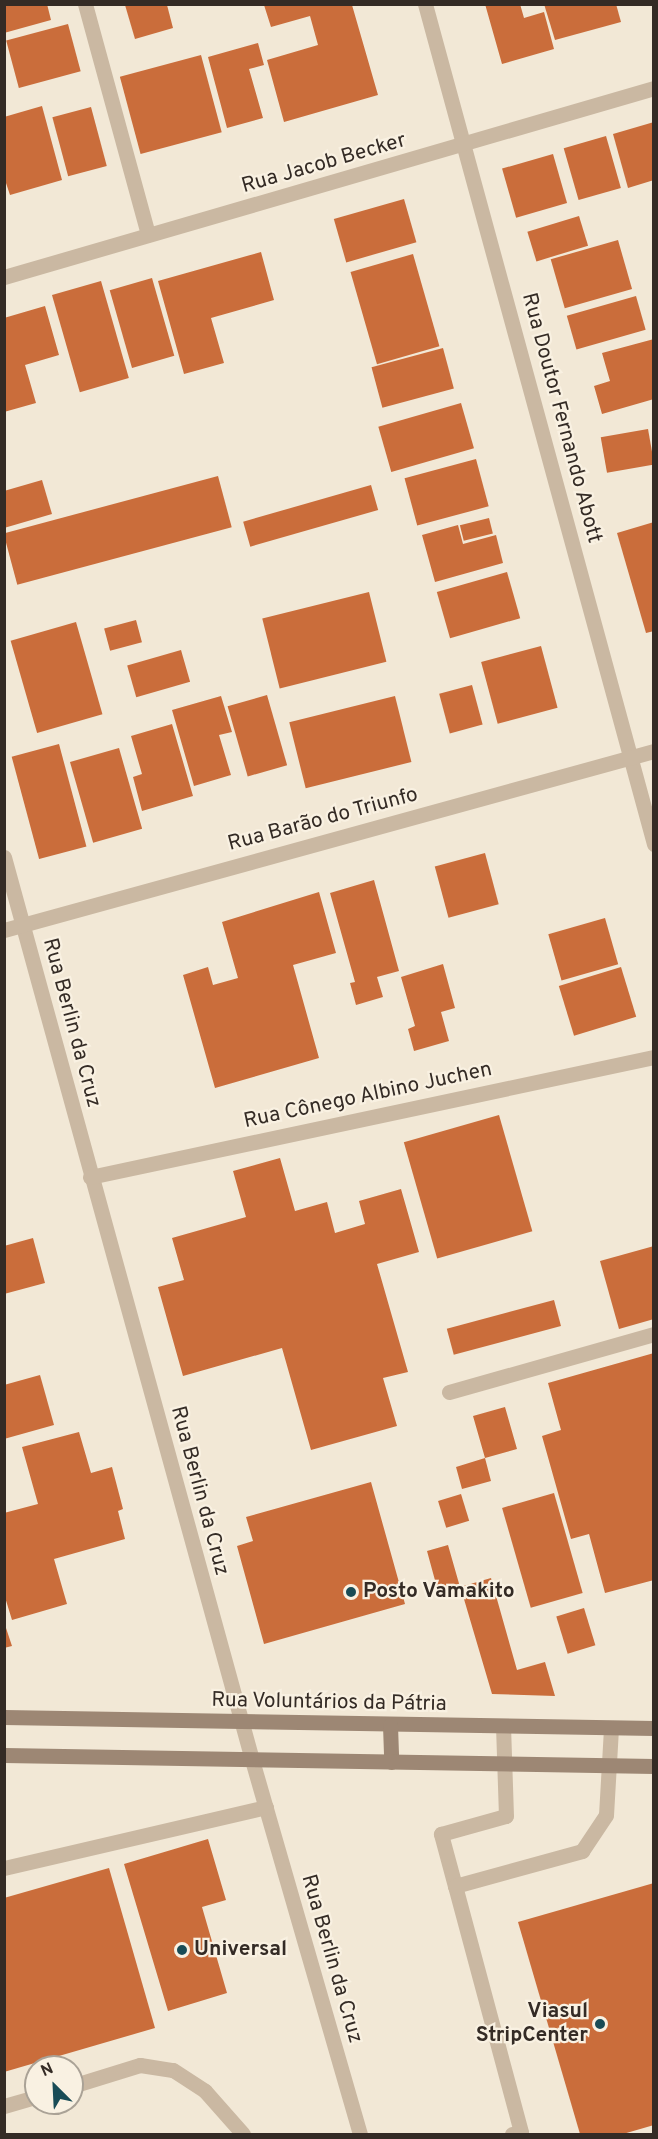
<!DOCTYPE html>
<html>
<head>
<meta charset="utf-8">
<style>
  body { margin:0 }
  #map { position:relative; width:658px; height:2139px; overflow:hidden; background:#f2e8d6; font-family:Overpass,sans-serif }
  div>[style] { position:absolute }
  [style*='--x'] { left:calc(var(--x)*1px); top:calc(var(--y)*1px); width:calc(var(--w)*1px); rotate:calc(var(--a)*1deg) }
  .building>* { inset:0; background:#ca6d3b; transform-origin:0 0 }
  .service>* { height:15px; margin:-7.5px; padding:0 7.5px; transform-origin:7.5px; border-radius:7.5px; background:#cab8a2 }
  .minor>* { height:15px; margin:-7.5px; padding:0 7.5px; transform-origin:7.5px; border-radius:7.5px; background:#cab8a2 }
  .tertiary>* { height:15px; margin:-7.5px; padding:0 7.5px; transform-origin:7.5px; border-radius:7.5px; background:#cab8a2 }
  .secondary>* { height:15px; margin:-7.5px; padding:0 7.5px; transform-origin:7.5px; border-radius:7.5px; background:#9d8774 }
  .dots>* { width:16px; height:16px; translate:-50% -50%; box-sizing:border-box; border:3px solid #f9f1e2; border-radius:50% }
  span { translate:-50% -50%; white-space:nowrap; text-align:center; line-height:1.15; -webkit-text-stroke:4.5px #f9f1e2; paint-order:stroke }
  .street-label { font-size:21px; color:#342b25 }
  .poi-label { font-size:21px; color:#342b25; font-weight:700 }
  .left { translate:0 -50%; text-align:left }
  .right { translate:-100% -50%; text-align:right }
  .frame { position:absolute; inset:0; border:6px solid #342b25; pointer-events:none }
  .north { position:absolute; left:24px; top:2055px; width:60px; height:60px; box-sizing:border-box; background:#f9f1e2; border:2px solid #aaa296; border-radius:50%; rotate:336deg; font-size:16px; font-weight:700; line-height:24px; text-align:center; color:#342b25 }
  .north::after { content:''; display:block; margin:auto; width:21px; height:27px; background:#194c56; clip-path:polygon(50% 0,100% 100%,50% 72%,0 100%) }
</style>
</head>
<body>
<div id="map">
  <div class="building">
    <i style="clip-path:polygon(4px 4px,47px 4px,51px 20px,4px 33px)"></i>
    <i style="clip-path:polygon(485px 4px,520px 4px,524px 18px,544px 12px,554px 49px,502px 64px)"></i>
    <i style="clip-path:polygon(544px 4px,616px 4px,621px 22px,555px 40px)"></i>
    <i style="clip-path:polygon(125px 5px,167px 5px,173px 28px,135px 39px)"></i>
    <i style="clip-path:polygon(264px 5px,352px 5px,378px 95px,284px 122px,267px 60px,318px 45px,310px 16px,271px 27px)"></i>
    <i style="left:68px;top:24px;width:49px;height:64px;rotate:75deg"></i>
    <i style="clip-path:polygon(258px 43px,264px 65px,249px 69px,263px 118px,227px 128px,208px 57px)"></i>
    <i style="left:201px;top:55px;width:80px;height:84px;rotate:75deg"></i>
    <i style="clip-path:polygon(42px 106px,62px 180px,10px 195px,4px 177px,4px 117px)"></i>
    <i style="left:91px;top:107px;width:61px;height:40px;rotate:75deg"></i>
    <i style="clip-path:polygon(654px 122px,654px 180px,628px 188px,613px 134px)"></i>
    <i style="left:606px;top:136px;width:54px;height:44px;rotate:74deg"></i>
    <i style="left:553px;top:154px;width:51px;height:53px;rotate:74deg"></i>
    <i style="left:404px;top:199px;width:45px;height:73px;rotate:74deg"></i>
    <i style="left:579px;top:216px;width:31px;height:54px;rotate:73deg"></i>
    <i style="left:618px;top:240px;width:51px;height:70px;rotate:74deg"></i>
    <i style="clip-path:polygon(261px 252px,274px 300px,211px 318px,224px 363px,184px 374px,158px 281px)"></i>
    <i style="left:413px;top:254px;width:96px;height:65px;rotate:74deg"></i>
    <i style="left:152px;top:278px;width:81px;height:44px;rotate:74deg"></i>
    <i style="left:101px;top:281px;width:101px;height:51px;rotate:74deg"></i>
    <i style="left:636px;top:296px;width:35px;height:72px;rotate:74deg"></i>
    <i style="clip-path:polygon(45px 306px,59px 355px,25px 365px,36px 403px,4px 412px,4px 318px)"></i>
    <i style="clip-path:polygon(654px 339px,654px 399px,602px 414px,594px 386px,610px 381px,602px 353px)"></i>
    <i style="left:443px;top:348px;width:42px;height:74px;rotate:75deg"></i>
    <i style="left:461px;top:403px;width:47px;height:86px;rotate:74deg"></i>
    <i style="left:648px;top:429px;width:36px;height:48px;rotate:80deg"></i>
    <i style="left:476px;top:459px;width:49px;height:74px;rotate:75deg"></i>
    <i style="left:218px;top:476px;width:53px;height:222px;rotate:75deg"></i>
    <i style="clip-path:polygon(42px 480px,52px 514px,4px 528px,4px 491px)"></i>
    <i style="left:371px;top:485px;width:26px;height:133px;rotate:74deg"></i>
    <i style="left:489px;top:518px;width:16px;height:30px;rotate:76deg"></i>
    <i style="clip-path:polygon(654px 522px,654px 631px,646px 633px,617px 533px)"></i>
    <i style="clip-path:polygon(458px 525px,463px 544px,496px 535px,503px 563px,435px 582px,422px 535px)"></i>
    <i style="left:507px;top:572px;width:48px;height:73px;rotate:74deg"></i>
    <i style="left:369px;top:592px;width:72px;height:110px;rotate:76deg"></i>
    <i style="left:136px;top:620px;width:23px;height:33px;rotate:75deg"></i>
    <i style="left:76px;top:622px;width:96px;height:68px;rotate:74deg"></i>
    <i style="left:541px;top:646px;width:64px;height:62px;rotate:75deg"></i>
    <i style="left:181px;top:650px;width:33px;height:56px;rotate:74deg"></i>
    <i style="left:472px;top:685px;width:41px;height:34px;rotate:75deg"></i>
    <i style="left:267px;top:695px;width:73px;height:41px;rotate:74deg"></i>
    <i style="clip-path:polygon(221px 696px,232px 732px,219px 735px,231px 775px,194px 786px,172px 710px)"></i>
    <i style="left:395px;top:696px;width:68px;height:109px;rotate:76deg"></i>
    <i style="clip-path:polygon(172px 724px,193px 796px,142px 811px,133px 777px,142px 774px,131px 736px)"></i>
    <i style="left:59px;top:744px;width:106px;height:49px;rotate:75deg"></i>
    <i style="left:119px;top:748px;width:84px;height:51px;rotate:74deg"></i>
    <i style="left:485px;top:853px;width:53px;height:52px;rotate:75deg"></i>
    <i style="clip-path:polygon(374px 880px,399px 971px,377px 977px,383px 997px,356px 1005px,350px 983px,355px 982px,330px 893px)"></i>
    <i style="clip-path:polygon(319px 892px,336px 953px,293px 965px,319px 1058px,215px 1088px,183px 975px,208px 967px,213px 985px,238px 978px,222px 922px)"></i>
    <i style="left:605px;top:918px;width:48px;height:59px;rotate:74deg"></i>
    <i style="clip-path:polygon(443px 964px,455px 1008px,441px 1012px,449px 1041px,414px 1051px,408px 1029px,415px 1026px,401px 977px)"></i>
    <i style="left:621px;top:967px;width:52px;height:65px;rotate:73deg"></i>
    <i style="left:499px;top:1115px;width:121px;height:99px;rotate:74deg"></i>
    <i style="clip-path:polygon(280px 1158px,295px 1211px,327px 1202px,335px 1233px,365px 1224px,359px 1201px,401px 1189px,419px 1252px,377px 1264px,408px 1372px,383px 1378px,397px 1426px,311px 1450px,282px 1348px,183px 1376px,158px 1287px,184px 1280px,172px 1238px,246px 1217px,233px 1171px)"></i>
    <i style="clip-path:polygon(33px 1238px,45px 1283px,4px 1294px,4px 1246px)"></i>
    <i style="clip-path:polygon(654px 1246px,654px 1319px,619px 1329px,600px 1261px)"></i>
    <i style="left:554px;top:1300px;width:27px;height:111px;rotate:75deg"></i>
    <i style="clip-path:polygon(654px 1353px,654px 1580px,605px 1593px,589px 1534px,571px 1539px,542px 1436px,561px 1430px,548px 1383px)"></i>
    <i style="clip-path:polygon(40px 1375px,54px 1425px,4px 1439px,4px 1385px)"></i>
    <i style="clip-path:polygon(505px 1407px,517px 1449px,485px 1458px,491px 1481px,462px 1489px,456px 1467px,485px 1458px,473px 1416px)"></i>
    <i style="clip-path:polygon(79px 1432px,91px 1473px,112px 1467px,123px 1509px,118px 1511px,125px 1539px,54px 1559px,67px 1604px,12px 1620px,4px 1594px,4px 1513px,38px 1504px,22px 1447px)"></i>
    <i style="clip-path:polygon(371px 1482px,405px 1604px,264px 1644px,237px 1546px,253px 1541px,246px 1517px)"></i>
    <i style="left:554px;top:1493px;width:104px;height:54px;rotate:74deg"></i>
    <i style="left:461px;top:1494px;width:28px;height:24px;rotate:73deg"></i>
    <i style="clip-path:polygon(448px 1545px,460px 1587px,491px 1578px,517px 1670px,545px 1662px,555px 1696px,492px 1694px,461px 1589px,439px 1595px,427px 1551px)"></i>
    <i style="left:584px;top:1608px;width:39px;height:29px;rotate:73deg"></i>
    <i style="clip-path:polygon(4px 1622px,12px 1646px,4px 1648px)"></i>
    <i style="clip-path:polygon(208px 1839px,226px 1900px,202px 1907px,227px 1993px,168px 2011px,124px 1864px)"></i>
    <i style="clip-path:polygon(109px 1868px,155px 2028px,4px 2072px,4px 1898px)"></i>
    <i style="clip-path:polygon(654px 1883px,654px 2125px,623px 2134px,580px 2134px,518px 1922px)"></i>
  </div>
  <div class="service">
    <i style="--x:449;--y:1392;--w:213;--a:-15.8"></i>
    <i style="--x:4;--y:1868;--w:269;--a:-13.1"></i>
    <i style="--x:455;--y:1886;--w:54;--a:-105.1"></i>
    <i style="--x:441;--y:1834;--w:67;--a:-15.5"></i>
    <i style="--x:506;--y:1816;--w:90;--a:-91.9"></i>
    <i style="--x:72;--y:2086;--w:71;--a:-17.2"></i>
    <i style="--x:140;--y:2065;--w:33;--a:9"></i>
    <i style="--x:173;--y:2070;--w:38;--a:33"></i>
    <i style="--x:205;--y:2091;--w:57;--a:48.5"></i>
    <i style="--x:4;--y:2106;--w:33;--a:-16"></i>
    <i style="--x:512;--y:2134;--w:9;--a:-13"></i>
    <i style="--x:521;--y:2132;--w:255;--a:-105"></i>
    <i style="--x:455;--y:1886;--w:132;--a:-15.4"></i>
    <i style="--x:582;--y:1851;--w:43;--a:-56.3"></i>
    <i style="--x:606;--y:1815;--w:87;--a:-86.7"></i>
  </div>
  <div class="minor">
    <i style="--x:85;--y:4;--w:239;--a:74.7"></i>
    <i style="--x:425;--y:4;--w:871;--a:74.75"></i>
    <i style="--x:4;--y:857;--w:936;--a:74.64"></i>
    <i style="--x:252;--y:1760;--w:389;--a:73.9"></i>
    <i style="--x:4;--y:930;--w:674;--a:-15.4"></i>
    <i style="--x:90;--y:1177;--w:577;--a:-12.01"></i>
  </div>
  <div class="tertiary">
    <i style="--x:4;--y:277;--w:677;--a:-16.21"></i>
  </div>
  <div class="secondary">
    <i style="--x:4;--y:1717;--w:650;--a:0.97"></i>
    <i style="--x:390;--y:1725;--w:37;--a:88"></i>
    <i style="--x:4;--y:1755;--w:650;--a:0.97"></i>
  </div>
  <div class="dots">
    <i style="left:351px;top:1592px;background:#194c56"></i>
    <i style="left:182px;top:1950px;background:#194c56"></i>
    <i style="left:600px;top:2024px;background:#194c56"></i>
  </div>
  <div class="street-label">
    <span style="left:324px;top:164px;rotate:-16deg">Rua Jacob Becker</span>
    <span style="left:561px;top:418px;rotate:75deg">Rua Doutor Fernando Abott</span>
    <span style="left:323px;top:820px;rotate:-15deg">Rua Barão do Triunfo</span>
    <span style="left:71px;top:1023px;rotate:75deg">Rua Berlin da Cruz</span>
    <span style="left:368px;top:1096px;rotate:-12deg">Rua Cônego Albino Juchen</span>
    <span style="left:199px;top:1491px;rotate:75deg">Rua Berlin da Cruz</span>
    <span style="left:329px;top:1703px;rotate:1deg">Rua Voluntários da Pátria</span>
    <span style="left:331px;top:1959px;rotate:74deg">Rua Berlin da Cruz</span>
  </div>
  <div class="poi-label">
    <span class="left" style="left:363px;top:1592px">Posto Vamakito</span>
    <span class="left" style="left:194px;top:1950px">Universal</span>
    <span class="right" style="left:588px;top:2024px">Viasul<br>StripCenter</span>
  </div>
  <div class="frame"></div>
  <div class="north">N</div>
</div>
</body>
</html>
